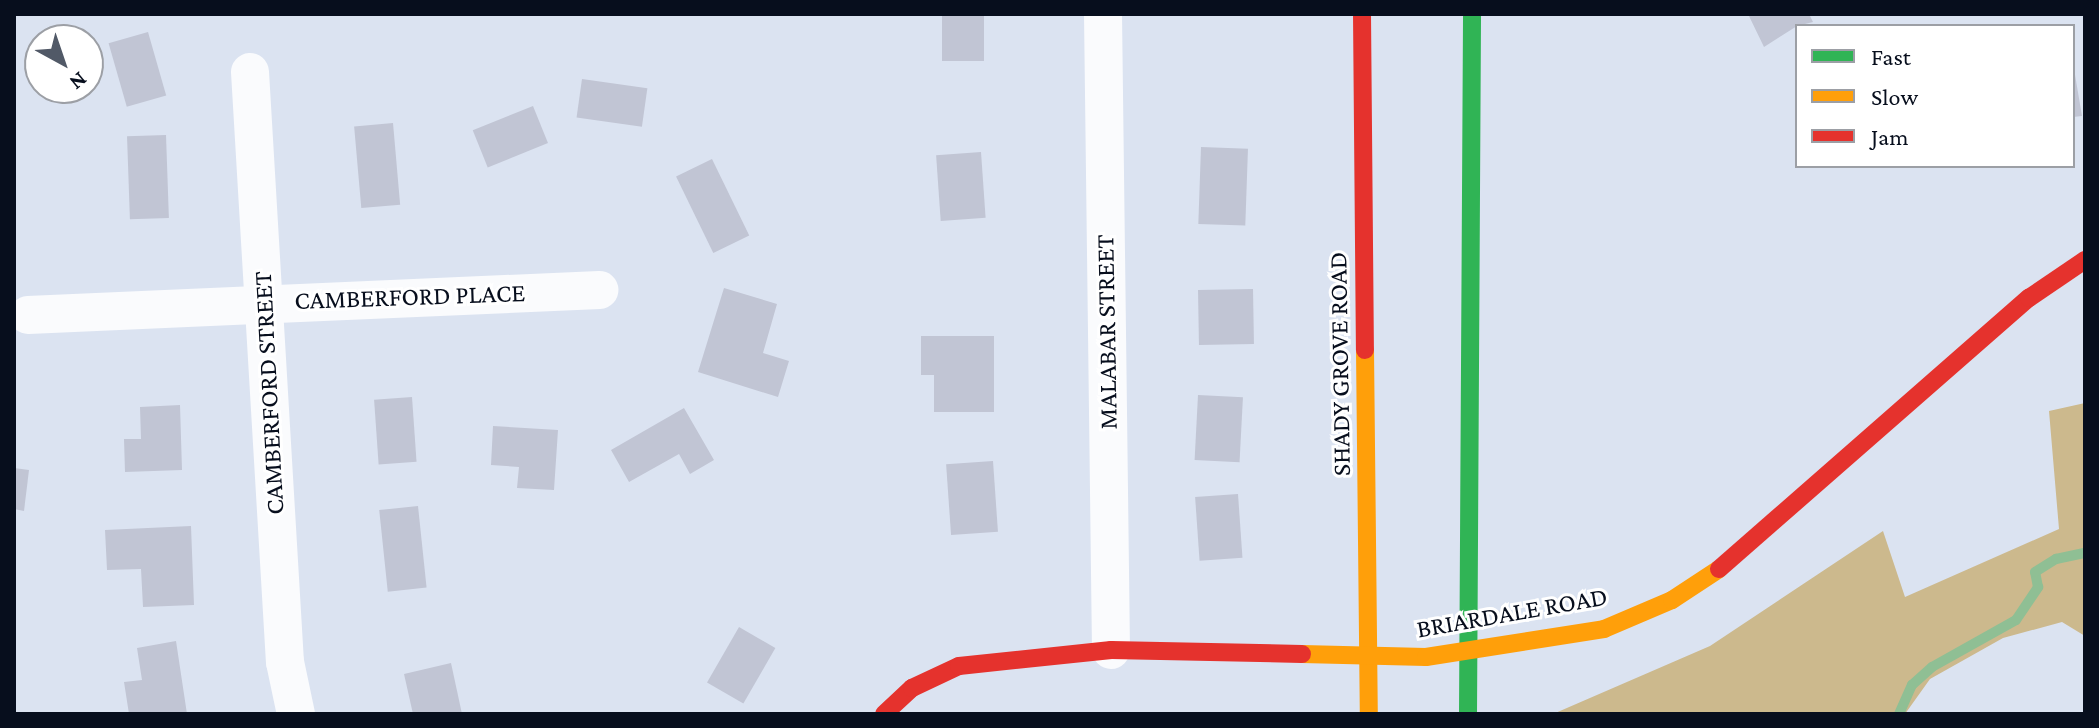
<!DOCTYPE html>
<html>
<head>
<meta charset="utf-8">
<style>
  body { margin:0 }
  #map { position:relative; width:2099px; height:728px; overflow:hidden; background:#dbe3f1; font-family:"Crimson Pro",serif }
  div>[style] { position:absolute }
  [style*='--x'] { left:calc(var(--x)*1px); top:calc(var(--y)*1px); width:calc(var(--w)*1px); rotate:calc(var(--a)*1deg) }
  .forest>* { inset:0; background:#ccb98d }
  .stream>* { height:10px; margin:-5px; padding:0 5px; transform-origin:5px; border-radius:5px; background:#8fbf94 }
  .building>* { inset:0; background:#c1c5d4; transform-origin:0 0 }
  .street>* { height:38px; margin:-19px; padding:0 19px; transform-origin:19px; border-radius:19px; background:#fafbfd }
  .fast>* { height:18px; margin:-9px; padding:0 9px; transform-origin:9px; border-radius:9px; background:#30b455 }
  .slow>* { height:18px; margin:-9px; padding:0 9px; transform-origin:9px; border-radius:9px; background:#ff9f0a }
  .jam>* { height:18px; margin:-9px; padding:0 9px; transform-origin:9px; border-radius:9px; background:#e5322d }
  span { translate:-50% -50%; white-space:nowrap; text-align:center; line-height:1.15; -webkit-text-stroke:6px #fff; paint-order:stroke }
  .street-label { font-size:26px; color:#070e1d }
  .frame { position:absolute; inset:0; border:16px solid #070e1d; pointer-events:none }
  .legend { position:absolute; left:1795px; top:24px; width:280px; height:144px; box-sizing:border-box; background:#fff; border:2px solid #9c9fa5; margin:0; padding:10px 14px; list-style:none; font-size:24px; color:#070e1d }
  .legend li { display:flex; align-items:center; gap:16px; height:40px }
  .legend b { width:40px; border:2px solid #9c9fa5 }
  .north { position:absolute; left:24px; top:24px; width:80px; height:80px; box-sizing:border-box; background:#fff; border:2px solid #9c9fa5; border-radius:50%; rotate:140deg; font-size:22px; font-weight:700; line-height:32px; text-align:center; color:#070e1d }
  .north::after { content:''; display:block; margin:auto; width:28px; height:36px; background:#515967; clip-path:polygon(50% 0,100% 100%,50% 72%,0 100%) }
</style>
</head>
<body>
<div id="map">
  <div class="forest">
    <i style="clip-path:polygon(2085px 403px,2085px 636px,2062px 622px,2003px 638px,1930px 679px,1905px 714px,1553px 714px,1710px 646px,1883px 531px,1905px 597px,2059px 529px,2049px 411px)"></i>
  </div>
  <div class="stream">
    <i style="--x:1899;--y:714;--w:32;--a:-66"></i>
    <i style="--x:1912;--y:685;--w:27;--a:-42"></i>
    <i style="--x:1932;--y:667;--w:96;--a:-29.2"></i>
    <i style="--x:2016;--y:620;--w:40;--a:-56"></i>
    <i style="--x:2038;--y:587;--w:15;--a:-101"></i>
    <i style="--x:2035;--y:572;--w:25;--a:-32"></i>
    <i style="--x:2056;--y:559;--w:30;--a:-12"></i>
  </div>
  <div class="building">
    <i style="left:942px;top:14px;width:42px;height:47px"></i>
    <i style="clip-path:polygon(1748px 14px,1809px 14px,1813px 22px,1797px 26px,1764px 47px)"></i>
    <i style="left:148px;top:32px;width:66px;height:41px;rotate:74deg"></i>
    <i style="clip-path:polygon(2073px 63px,2082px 116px,2073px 117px)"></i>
    <i style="left:582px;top:79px;width:66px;height:39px;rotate:8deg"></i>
    <i style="left:533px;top:106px;width:40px;height:65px;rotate:68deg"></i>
    <i style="left:393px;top:123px;width:82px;height:39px;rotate:85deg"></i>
    <i style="left:166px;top:135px;width:83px;height:39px;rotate:88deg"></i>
    <i style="left:1201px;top:147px;width:47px;height:77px;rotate:2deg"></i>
    <i style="left:981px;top:152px;width:66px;height:45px;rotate:86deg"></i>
    <i style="left:712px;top:159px;width:85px;height:40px;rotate:64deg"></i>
    <i style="clip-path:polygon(724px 288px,777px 304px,763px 353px,789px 361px,778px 397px,698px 372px)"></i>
    <i style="left:1253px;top:289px;width:55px;height:55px;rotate:89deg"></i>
    <i style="clip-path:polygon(921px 336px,994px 336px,994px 412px,934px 412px,934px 375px,921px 375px)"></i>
    <i style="left:1198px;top:395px;width:45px;height:65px;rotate:3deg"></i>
    <i style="left:412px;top:397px;width:65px;height:38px;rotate:86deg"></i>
    <i style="clip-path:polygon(180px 405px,182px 470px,125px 472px,124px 439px,141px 439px,140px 407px)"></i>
    <i style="clip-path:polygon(684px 408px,714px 460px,690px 474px,679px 454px,629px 482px,611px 450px)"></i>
    <i style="clip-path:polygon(493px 426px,558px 430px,554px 490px,517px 488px,519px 467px,491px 465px)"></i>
    <i style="left:993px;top:461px;width:71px;height:47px;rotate:86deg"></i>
    <i style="clip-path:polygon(14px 468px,29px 470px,24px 511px,14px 509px)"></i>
    <i style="left:1238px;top:494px;width:64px;height:43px;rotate:86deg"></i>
    <i style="left:418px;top:506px;width:82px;height:39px;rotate:84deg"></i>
    <i style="clip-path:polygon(191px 526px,194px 605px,143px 607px,141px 569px,107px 570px,105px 530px)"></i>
    <i style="left:739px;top:627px;width:42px;height:64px;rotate:30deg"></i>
    <i style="clip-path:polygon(176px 641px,187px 714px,129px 714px,124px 682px,142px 680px,137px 648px)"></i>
    <i style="clip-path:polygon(451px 663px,462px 714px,413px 714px,404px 674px)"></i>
  </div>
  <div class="street">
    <i style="--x:1103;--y:14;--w:636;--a:89.28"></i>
    <i style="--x:250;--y:72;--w:591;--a:86.61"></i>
    <i style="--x:285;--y:662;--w:53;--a:78.1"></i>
    <i style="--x:28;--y:315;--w:572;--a:-2.51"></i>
  </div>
  <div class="fast">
    <i style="--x:1468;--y:714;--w:700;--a:-89.67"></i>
  </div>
  <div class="slow">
    <i style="--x:1365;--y:350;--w:364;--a:89.4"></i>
    <i style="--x:1302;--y:654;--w:124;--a:1.4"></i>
    <i style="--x:1426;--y:657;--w:180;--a:-8.9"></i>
    <i style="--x:1604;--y:629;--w:74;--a:-23.1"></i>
    <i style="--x:1672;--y:600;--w:56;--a:-33.4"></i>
  </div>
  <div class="jam">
    <i style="--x:1362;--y:14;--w:336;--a:89.5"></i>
    <i style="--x:1719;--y:569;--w:412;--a:-41.2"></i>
    <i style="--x:2029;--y:298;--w:68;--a:-34.2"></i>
    <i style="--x:884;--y:714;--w:38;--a:-43"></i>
    <i style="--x:912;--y:688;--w:52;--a:-25.1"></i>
    <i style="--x:959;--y:666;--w:153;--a:-6"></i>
    <i style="--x:1111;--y:650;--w:191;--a:1.2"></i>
  </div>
  <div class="street-label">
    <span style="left:410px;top:297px;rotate:-2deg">CAMBERFORD PLACE</span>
    <span style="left:1107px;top:332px;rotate:-91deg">MALABAR STREET</span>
    <span style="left:1340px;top:364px;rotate:-91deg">SHADY GROVE ROAD</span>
    <span style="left:269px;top:393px;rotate:-93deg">CAMBERFORD STREET</span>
    <span style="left:1512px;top:613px;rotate:-10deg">BRIARDALE ROAD</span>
  </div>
  <div class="frame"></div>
  <ul class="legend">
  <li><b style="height:10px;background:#30b455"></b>Fast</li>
  <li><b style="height:10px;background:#ff9f0a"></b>Slow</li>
  <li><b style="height:10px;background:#e5322d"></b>Jam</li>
  </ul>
  <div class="north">N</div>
</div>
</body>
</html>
